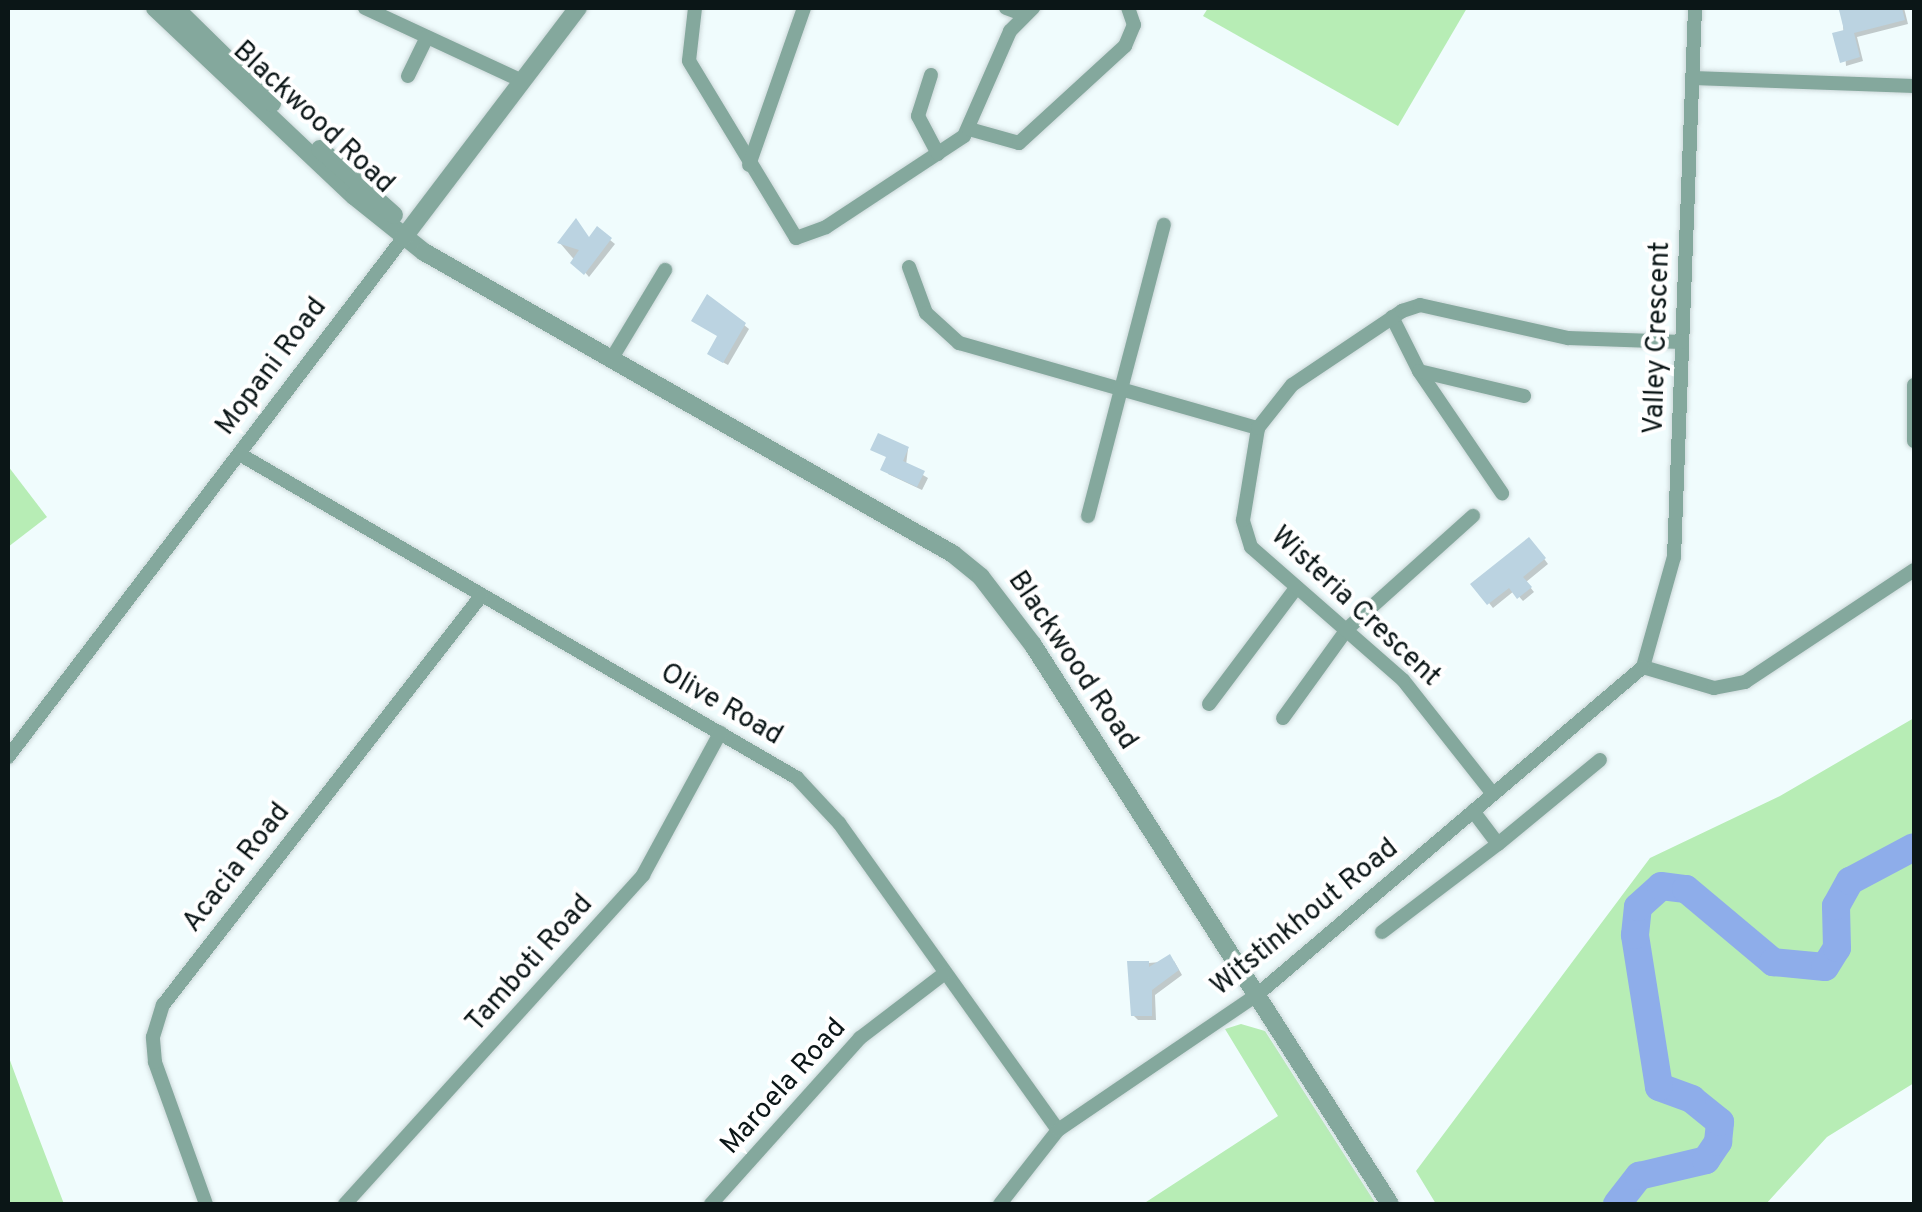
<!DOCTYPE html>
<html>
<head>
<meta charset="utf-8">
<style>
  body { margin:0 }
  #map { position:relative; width:1922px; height:1212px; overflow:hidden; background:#f0fcfd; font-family:Overpass,sans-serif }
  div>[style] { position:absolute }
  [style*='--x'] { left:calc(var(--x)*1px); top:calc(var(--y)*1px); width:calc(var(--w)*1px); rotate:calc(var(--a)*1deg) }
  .green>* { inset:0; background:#b7edb5 }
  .shadow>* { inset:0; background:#0003 }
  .river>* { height:28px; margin:-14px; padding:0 14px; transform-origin:14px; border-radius:14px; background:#8eadea }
  .building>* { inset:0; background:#bbd3e1 }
  .roads { filter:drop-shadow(0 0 2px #cbd7d8) drop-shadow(0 0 2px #cbd7d8) }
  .minor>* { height:14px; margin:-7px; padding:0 7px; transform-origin:7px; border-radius:7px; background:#84a89d }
  .tertiary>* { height:18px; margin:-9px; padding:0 9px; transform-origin:9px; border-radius:9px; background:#84a89d }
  span { translate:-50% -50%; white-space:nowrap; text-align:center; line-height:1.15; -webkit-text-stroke:8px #fff; paint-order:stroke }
  .street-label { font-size:28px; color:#0b1617 }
  .frame { position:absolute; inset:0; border:10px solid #0b1617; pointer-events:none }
</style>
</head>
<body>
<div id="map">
  <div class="green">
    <i style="clip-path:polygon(1208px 8px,1467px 8px,1398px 126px,1203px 16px)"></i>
    <i style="clip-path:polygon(8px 466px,47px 517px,8px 547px)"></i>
    <i style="clip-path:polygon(1914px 718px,1914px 1083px,1827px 1137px,1766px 1204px,1436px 1204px,1416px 1171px,1650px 858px,1780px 796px)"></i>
    <i style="clip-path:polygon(1241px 1024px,1265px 1031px,1376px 1204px,1143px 1204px,1278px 1116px,1225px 1029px)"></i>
    <i style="clip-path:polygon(8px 1055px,32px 1120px,64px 1204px,8px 1204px)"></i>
  </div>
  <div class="shadow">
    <i style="clip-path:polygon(1861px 8px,1904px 8px,1908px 24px,1857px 37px,1863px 61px,1846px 66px,1842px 12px)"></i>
    <i style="clip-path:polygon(610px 240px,615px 244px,589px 277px,560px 243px)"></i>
    <i style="clip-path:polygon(744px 325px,749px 329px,728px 365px,715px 358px)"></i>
    <i style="clip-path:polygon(873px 449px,908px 449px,906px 465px,928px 478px,922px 490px,888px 474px,889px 458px)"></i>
    <i style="clip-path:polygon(1533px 544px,1548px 564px,1526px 582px,1534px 592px,1523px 601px,1514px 591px,1493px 608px,1474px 584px)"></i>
    <i style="clip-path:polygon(1174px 961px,1182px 975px,1155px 995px,1156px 1020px,1138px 1020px,1133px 1015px,1148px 963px)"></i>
  </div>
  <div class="river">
    <i style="--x:1617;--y:1204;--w:36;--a:-52"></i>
    <i style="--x:1639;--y:1176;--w:69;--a:-13.4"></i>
    <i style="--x:1706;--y:1160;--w:22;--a:-56"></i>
    <i style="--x:1718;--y:1142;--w:20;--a:-84"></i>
    <i style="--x:1720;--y:1122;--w:36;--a:-141"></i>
    <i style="--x:1692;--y:1099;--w:35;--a:-160"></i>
    <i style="--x:1659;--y:1087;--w:154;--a:-99"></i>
    <i style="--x:1635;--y:935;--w:28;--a:-84"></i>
    <i style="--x:1638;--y:907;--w:31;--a:-42"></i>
    <i style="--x:1661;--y:886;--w:25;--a:7"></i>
    <i style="--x:1686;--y:889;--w:114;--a:40"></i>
    <i style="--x:1773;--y:962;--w:52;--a:5.5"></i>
    <i style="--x:1825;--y:967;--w:22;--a:-58"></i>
    <i style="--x:1837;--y:948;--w:42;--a:-91.4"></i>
    <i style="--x:1836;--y:906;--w:29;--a:-61"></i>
    <i style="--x:1850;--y:881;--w:72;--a:-28"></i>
  </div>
  <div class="building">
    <i style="clip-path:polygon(1902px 8px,1905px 20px,1854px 33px,1860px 57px,1840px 63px,1832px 33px,1844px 30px,1839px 10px)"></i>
    <i style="clip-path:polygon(576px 218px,589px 237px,597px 226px,612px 238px,584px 275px,570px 263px,579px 250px,557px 243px)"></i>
    <i style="clip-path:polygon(707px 294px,746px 323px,723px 363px,707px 354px,717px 336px,691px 321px)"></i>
    <i style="clip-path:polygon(878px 433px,909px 447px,903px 461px,925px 471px,917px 487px,880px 470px,886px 457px,870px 450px)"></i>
    <i style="clip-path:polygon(1529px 537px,1546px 558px,1523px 577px,1532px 587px,1517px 599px,1509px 588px,1487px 605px,1470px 584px)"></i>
    <i style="clip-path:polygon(1170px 954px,1179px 970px,1152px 990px,1152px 1016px,1131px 1016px,1127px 961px,1149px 961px,1149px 967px)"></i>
  </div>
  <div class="roads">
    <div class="minor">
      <i style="--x:365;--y:8;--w:173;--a:24.9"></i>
      <i style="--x:695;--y:8;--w:53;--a:96.5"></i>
      <i style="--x:689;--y:61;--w:207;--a:58.8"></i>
      <i style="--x:796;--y:238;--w:32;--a:-20"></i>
      <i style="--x:826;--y:227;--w:165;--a:-33.4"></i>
      <i style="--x:964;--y:136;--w:115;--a:-66.3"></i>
      <i style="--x:1010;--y:31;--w:33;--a:-45"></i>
      <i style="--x:1006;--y:8;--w:20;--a:20"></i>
      <i style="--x:931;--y:75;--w:43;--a:107.6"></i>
      <i style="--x:918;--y:116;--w:43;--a:62.2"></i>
      <i style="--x:408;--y:76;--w:43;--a:-64"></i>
      <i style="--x:1693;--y:78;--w:221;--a:2.1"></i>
      <i style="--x:969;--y:129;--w:52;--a:15.6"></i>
      <i style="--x:1019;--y:143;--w:144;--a:-42.5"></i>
      <i style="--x:1125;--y:46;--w:23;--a:-67"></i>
      <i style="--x:1134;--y:25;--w:18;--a:-109"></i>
      <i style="--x:749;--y:165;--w:166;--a:-70.7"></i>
      <i style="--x:909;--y:267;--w:49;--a:69.7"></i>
      <i style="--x:926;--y:313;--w:45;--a:42.3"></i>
      <i style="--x:959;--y:343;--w:311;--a:15.9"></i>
      <i style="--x:1392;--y:317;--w:60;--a:63.4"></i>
      <i style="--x:1419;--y:371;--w:148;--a:55.8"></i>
      <i style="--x:612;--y:358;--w:103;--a:-58.9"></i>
      <i style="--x:1419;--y:371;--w:108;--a:13.4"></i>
      <i style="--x:1914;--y:385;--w:56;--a:90"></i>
      <i style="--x:241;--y:455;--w:643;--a:30.15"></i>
      <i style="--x:797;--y:778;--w:62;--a:47"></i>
      <i style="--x:839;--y:823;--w:377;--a:54.5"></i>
      <i style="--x:1088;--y:516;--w:301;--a:-75.4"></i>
      <i style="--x:1643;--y:667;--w:114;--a:-74.3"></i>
      <i style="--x:1674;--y:557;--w:549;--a:-87.81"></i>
      <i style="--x:1643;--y:667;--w:74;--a:16.5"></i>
      <i style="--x:1714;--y:688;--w:32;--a:-11"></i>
      <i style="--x:1745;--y:682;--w:203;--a:-33.5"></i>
      <i style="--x:1209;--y:704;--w:146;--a:-53.1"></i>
      <i style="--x:1283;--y:718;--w:111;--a:-54.2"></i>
      <i style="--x:1348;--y:628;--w:168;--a:-41.9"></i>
      <i style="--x:8;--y:757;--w:654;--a:-52.71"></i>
      <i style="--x:1493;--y:794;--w:145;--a:-128.3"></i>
      <i style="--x:1403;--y:680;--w:202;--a:-138.8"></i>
      <i style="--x:1251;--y:547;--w:28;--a:-107"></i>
      <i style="--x:1243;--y:520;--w:93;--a:-80.7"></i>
      <i style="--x:1258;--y:428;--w:55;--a:-51.7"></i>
      <i style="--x:1292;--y:385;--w:133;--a:-33.9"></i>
      <i style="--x:1402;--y:311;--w:19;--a:-18"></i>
      <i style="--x:1420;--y:305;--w:152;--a:12.6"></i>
      <i style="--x:1568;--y:338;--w:114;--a:2"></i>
      <i style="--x:1473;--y:811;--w:41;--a:52.9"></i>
      <i style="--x:1498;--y:844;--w:132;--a:-39.5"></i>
      <i style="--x:1382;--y:932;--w:146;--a:-37.2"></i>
      <i style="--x:206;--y:1204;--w:151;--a:-109.8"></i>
      <i style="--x:155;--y:1062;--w:25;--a:-95"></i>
      <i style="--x:153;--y:1037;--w:34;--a:-73"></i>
      <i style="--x:163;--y:1005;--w:518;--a:-52.13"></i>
      <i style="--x:345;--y:1204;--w:444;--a:-47.8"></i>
      <i style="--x:643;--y:875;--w:162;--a:-61.5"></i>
      <i style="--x:711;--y:1204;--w:223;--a:-48.1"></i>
      <i style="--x:860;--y:1038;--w:107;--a:-37.4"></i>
      <i style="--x:1000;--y:1204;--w:94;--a:-51.9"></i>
      <i style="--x:1058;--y:1130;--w:242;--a:-34.2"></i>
      <i style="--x:1258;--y:994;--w:505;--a:-40.34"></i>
    </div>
    <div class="tertiary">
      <i style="--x:155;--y:8;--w:274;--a:43.4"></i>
      <i style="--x:354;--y:196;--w:90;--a:38.7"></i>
      <i style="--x:424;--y:252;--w:609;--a:29.72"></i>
      <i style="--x:953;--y:554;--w:36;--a:39"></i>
      <i style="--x:981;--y:577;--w:86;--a:52.6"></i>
      <i style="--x:1033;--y:645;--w:663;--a:57.44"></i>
      <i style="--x:175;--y:8;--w:136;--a:44.4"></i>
      <i style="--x:320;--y:149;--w:99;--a:41.7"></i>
      <i style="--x:404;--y:237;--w:288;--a:-52.8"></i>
    </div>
  </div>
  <div class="street-label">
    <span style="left:313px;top:118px;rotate:43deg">Blackwood Road</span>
    <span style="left:1658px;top:338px;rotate:-88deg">Valley Crescent</span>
    <span style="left:272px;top:367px;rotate:-53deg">Mopani Road</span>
    <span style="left:1355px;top:607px;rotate:43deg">Wisteria Crescent</span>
    <span style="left:1072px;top:661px;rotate:56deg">Blackwood Road</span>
    <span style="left:721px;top:705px;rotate:30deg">Olive Road</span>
    <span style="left:237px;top:868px;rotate:-52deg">Acacia Road</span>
    <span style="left:1305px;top:918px;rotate:-39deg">Witstinkhout Road</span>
    <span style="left:530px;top:964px;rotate:-48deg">Tamboti Road</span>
    <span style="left:784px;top:1087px;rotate:-48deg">Maroela Road</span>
  </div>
  <div class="frame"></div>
</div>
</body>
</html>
